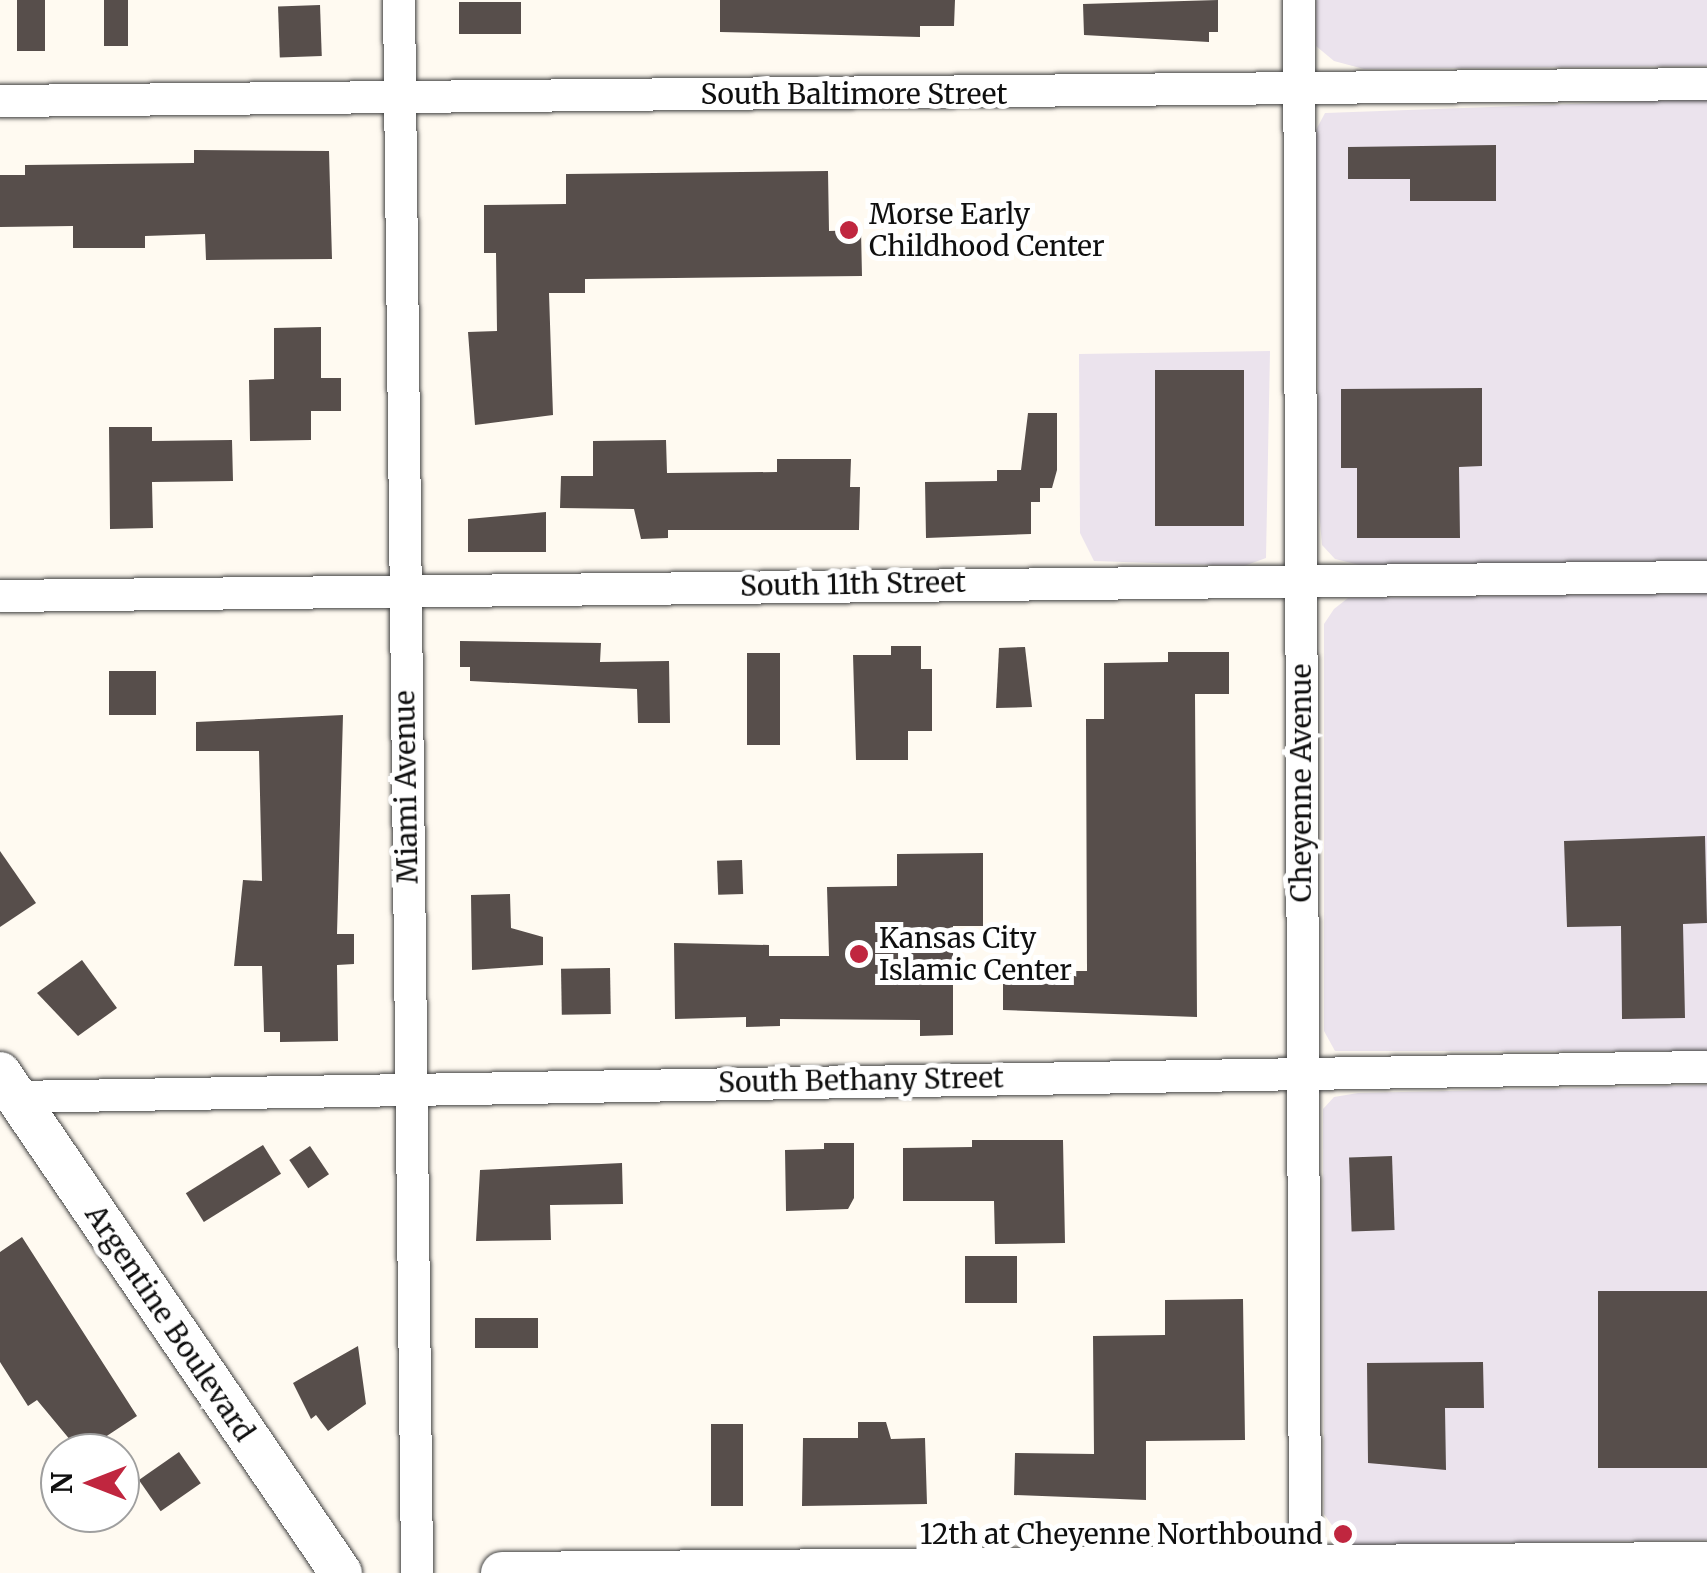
<!DOCTYPE html>
<html>
<head>
<meta charset="utf-8">
<style>
  body { margin:0 }
  #map { position:relative; width:1707px; height:1573px; overflow:hidden; background:#fffaf1; font-family:Merriweather,serif }
  div>[style] { position:absolute }
  [style*='--x'] { left:calc(var(--x)*1px); top:calc(var(--y)*1px); width:calc(var(--w)*1px); rotate:calc(var(--a)*1deg) }
  .industrial>* { inset:0; background:#ebe3ed }
  .building>* { inset:0; background:#574e4b; transform-origin:0 0 }
  .roads { filter:drop-shadow(0 0 2px #424242) drop-shadow(0 0 2px #424242) }
  .minor>* { height:32px; margin:-16px; padding:0 16px; transform-origin:16px; border-radius:16px; background:#fff }
  .tertiary>* { height:42px; margin:-21px; padding:0 21px; transform-origin:21px; border-radius:21px; background:#fff }
  .dots>* { width:28px; height:28px; translate:-50% -50%; box-sizing:border-box; border:5px solid #fff; border-radius:50% }
  span { translate:-50% -50%; white-space:nowrap; text-align:center; line-height:1.15; -webkit-text-stroke:10px #fff; paint-order:stroke }
  .street-label { font-size:28px; color:#0f0f0f }
  .poi-label { font-size:28px; color:#0f0f0f }
  .left { translate:0 -50%; text-align:left }
  .right { translate:-100% -50%; text-align:right }
  .north { position:absolute; left:40px; top:1433px; width:100px; height:100px; box-sizing:border-box; background:#fff; border:2px solid #9f9f9f; border-radius:50%; rotate:270deg; font-size:28px; font-weight:700; line-height:40px; text-align:center; color:#0f0f0f }
  .north::after { content:''; display:block; margin:auto; width:35px; height:45px; background:#c0263f; clip-path:polygon(50% 0,100% 100%,50% 72%,0 100%) }
</style>
</head>
<body>
<div id="map">
  <div class="industrial">
    <i style="clip-path:polygon(1316px 0,1707px 0,1707px 66px,1364px 69px,1334px 61px,1316px 46px)"></i>
    <i style="clip-path:polygon(1707px 99px,1707px 562px,1364px 566px,1335px 559px,1322px 545px,1319px 510px,1316px 130px,1325px 113px)"></i>
    <i style="clip-path:polygon(1270px 351px,1266px 558px,1244px 566px,1094px 561px,1080px 533px,1079px 354px)"></i>
    <i style="clip-path:polygon(1707px 593px,1707px 1051px,1335px 1051px,1324px 1031px,1324px 624px,1334px 609px,1348px 598px)"></i>
    <i style="clip-path:polygon(1707px 1085px,1707px 1540px,1346px 1545px,1324px 1514px,1323px 1109px,1334px 1097px,1358px 1093px)"></i>
  </div>
  <div class="building">
    <i style="left:17px;top:0;width:28px;height:51px"></i>
    <i style="left:104px;top:0;width:24px;height:46px"></i>
    <i style="clip-path:polygon(720px 0,955px 0,954px 26px,920px 26px,920px 37px,720px 32px)"></i>
    <i style="clip-path:polygon(1218px 0,1218px 32px,1209px 32px,1209px 42px,1084px 35px,1083px 4px)"></i>
    <i style="left:459px;top:2px;width:62px;height:32px"></i>
    <i style="left:320px;top:5px;width:51px;height:42px;rotate:88deg"></i>
    <i style="clip-path:polygon(1496px 145px,1496px 201px,1410px 201px,1410px 179px,1348px 179px,1348px 147px)"></i>
    <i style="clip-path:polygon(194px 150px,329px 151px,332px 259px,206px 260px,205px 234px,145px 236px,145px 248px,73px 248px,73px 226px,0 227px,0 175px,25px 175px,25px 165px,194px 163px)"></i>
    <i style="clip-path:polygon(828px 171px,829px 231px,861px 230px,862px 276px,585px 279px,585px 293px,549px 293px,553px 415px,475px 425px,468px 332px,497px 331px,496px 253px,484px 253px,484px 205px,566px 204px,566px 174px)"></i>
    <i style="clip-path:polygon(321px 327px,321px 378px,341px 378px,341px 411px,311px 411px,311px 440px,250px 441px,249px 380px,274px 379px,274px 328px)"></i>
    <i style="left:1244px;top:370px;width:156px;height:89px;rotate:90deg"></i>
    <i style="clip-path:polygon(1482px 388px,1482px 466px,1459px 467px,1460px 538px,1357px 538px,1357px 468px,1341px 468px,1341px 389px)"></i>
    <i style="clip-path:polygon(1028px 413px,1057px 413px,1057px 470px,1052px 488px,1040px 488px,1040px 502px,1031px 502px,1031px 534px,926px 538px,925px 482px,997px 481px,997px 470px,1021px 470px)"></i>
    <i style="clip-path:polygon(109px 427px,152px 427px,152px 441px,232px 440px,233px 481px,152px 482px,153px 528px,110px 529px)"></i>
    <i style="clip-path:polygon(666px 440px,667px 473px,777px 472px,777px 459px,851px 459px,850px 487px,860px 487px,859px 530px,668px 530px,668px 538px,641px 539px,634px 509px,560px 508px,561px 476px,593px 476px,593px 441px)"></i>
    <i style="clip-path:polygon(546px 512px,546px 552px,468px 552px,468px 519px)"></i>
    <i style="clip-path:polygon(460px 641px,601px 643px,600px 662px,669px 661px,670px 723px,638px 723px,637px 689px,470px 681px,470px 667px,460px 667px)"></i>
    <i style="clip-path:polygon(891px 646px,921px 646px,921px 669px,932px 669px,932px 731px,908px 731px,908px 760px,856px 760px,853px 655px,891px 655px)"></i>
    <i style="clip-path:polygon(1025px 647px,1032px 707px,996px 708px,999px 648px)"></i>
    <i style="clip-path:polygon(1168px 652px,1229px 652px,1229px 694px,1195px 694px,1197px 1017px,1003px 1010px,1003px 971px,1087px 971px,1086px 719px,1104px 719px,1104px 663px,1168px 662px)"></i>
    <i style="left:747px;top:653px;width:33px;height:92px"></i>
    <i style="left:109px;top:671px;width:47px;height:44px"></i>
    <i style="clip-path:polygon(343px 715px,337px 934px,354px 934px,354px 964px,337px 965px,338px 1041px,280px 1042px,280px 1032px,264px 1032px,262px 966px,234px 966px,243px 880px,262px 881px,259px 751px,196px 751px,196px 722px)"></i>
    <i style="clip-path:polygon(1705px 836px,1707px 923px,1683px 924px,1685px 1018px,1622px 1019px,1621px 926px,1567px 927px,1564px 841px)"></i>
    <i style="clip-path:polygon(0 851px,36px 903px,0 927px)"></i>
    <i style="clip-path:polygon(983px 853px,983px 926px,953px 926px,953px 1035px,920px 1036px,920px 1020px,780px 1019px,780px 1026px,746px 1027px,746px 1017px,675px 1019px,674px 943px,769px 945px,769px 956px,829px 956px,827px 887px,897px 886px,897px 854px)"></i>
    <i style="left:742px;top:860px;width:34px;height:25px;rotate:88deg"></i>
    <i style="clip-path:polygon(510px 894px,511px 928px,543px 937px,543px 965px,472px 970px,471px 895px)"></i>
    <i style="clip-path:polygon(82px 960px,117px 1008px,78px 1036px,37px 993px)"></i>
    <i style="left:610px;top:968px;width:46px;height:49px;rotate:89deg"></i>
    <i style="clip-path:polygon(972px 1140px,1063px 1140px,1065px 1243px,995px 1244px,994px 1201px,903px 1201px,903px 1148px,972px 1147px)"></i>
    <i style="clip-path:polygon(824px 1143px,854px 1143px,854px 1198px,848px 1209px,786px 1211px,785px 1150px,824px 1149px)"></i>
    <i style="left:263px;top:1145px;width:34px;height:91px;rotate:58deg"></i>
    <i style="left:310px;top:1146px;width:34px;height:25px;rotate:56deg"></i>
    <i style="left:1392px;top:1156px;width:74px;height:43px;rotate:88deg"></i>
    <i style="clip-path:polygon(622px 1163px,623px 1204px,550px 1205px,551px 1240px,476px 1241px,480px 1170px)"></i>
    <i style="clip-path:polygon(22px 1237px,137px 1416px,81px 1453px,37px 1400px,28px 1406px,0 1362px,0 1252px)"></i>
    <i style="left:965px;top:1256px;width:52px;height:47px"></i>
    <i style="left:1707px;top:1291px;width:177px;height:109px;rotate:90deg"></i>
    <i style="clip-path:polygon(1243px 1299px,1245px 1440px,1146px 1441px,1146px 1500px,1014px 1495px,1015px 1453px,1094px 1454px,1093px 1336px,1165px 1335px,1165px 1300px)"></i>
    <i style="left:475px;top:1318px;width:63px;height:30px"></i>
    <i style="clip-path:polygon(358px 1346px,366px 1404px,328px 1431px,316px 1415px,311px 1419px,293px 1383px)"></i>
    <i style="clip-path:polygon(1483px 1362px,1484px 1408px,1445px 1408px,1446px 1470px,1368px 1463px,1367px 1363px)"></i>
    <i style="clip-path:polygon(858px 1422px,886px 1422px,891px 1439px,925px 1438px,927px 1504px,802px 1506px,803px 1438px,858px 1438px)"></i>
    <i style="left:711px;top:1424px;width:32px;height:82px"></i>
    <i style="left:179px;top:1452px;width:38px;height:49px;rotate:55deg"></i>
  </div>
  <div class="roads">
    <div class="minor">
      <i style="--x:399;--y:0;--w:1573;--a:89.34"></i>
      <i style="--x:1299;--y:0;--w:1567;--a:89.78"></i>
      <i style="--x:0;--y:101;--w:1707;--a:-0.57"></i>
      <i style="--x:0;--y:596;--w:1707;--a:-0.64"></i>
      <i style="--x:15;--y:1097;--w:1692;--a:-1.02"></i>
    </div>
    <div class="tertiary">
      <i style="--x:0;--y:1073;--w:605;--a:55.71"></i>
      <i style="--x:502;--y:1573;--w:1205;--a:-0.48"></i>
    </div>
  </div>
  <div class="dots">
    <i style="left:849px;top:230px;background:#c0263f"></i>
    <i style="left:859px;top:954px;background:#c0263f"></i>
    <i style="left:1343px;top:1534px;background:#c0263f"></i>
  </div>
  <div class="street-label">
    <span style="left:854px;top:94px">South Baltimore Street</span>
    <span style="left:853px;top:584px;rotate:-1deg">South 11th Street</span>
    <span style="left:1301px;top:783px;rotate:-90deg">Cheyenne Avenue</span>
    <span style="left:406px;top:787px;rotate:-91deg">Miami Avenue</span>
    <span style="left:861px;top:1080px;rotate:-1deg">South Bethany Street</span>
    <span style="left:170px;top:1323px;rotate:56deg">Argentine Boulevard</span>
  </div>
  <div class="poi-label">
    <span class="left" style="left:869px;top:230px">Morse Early<br>Childhood Center</span>
    <span class="left" style="left:879px;top:954px">Kansas City<br>Islamic Center</span>
    <span class="right" style="left:1323px;top:1534px">12th at Cheyenne Northbound</span>
  </div>
  <div class="north">N</div>
</div>
</body>
</html>
